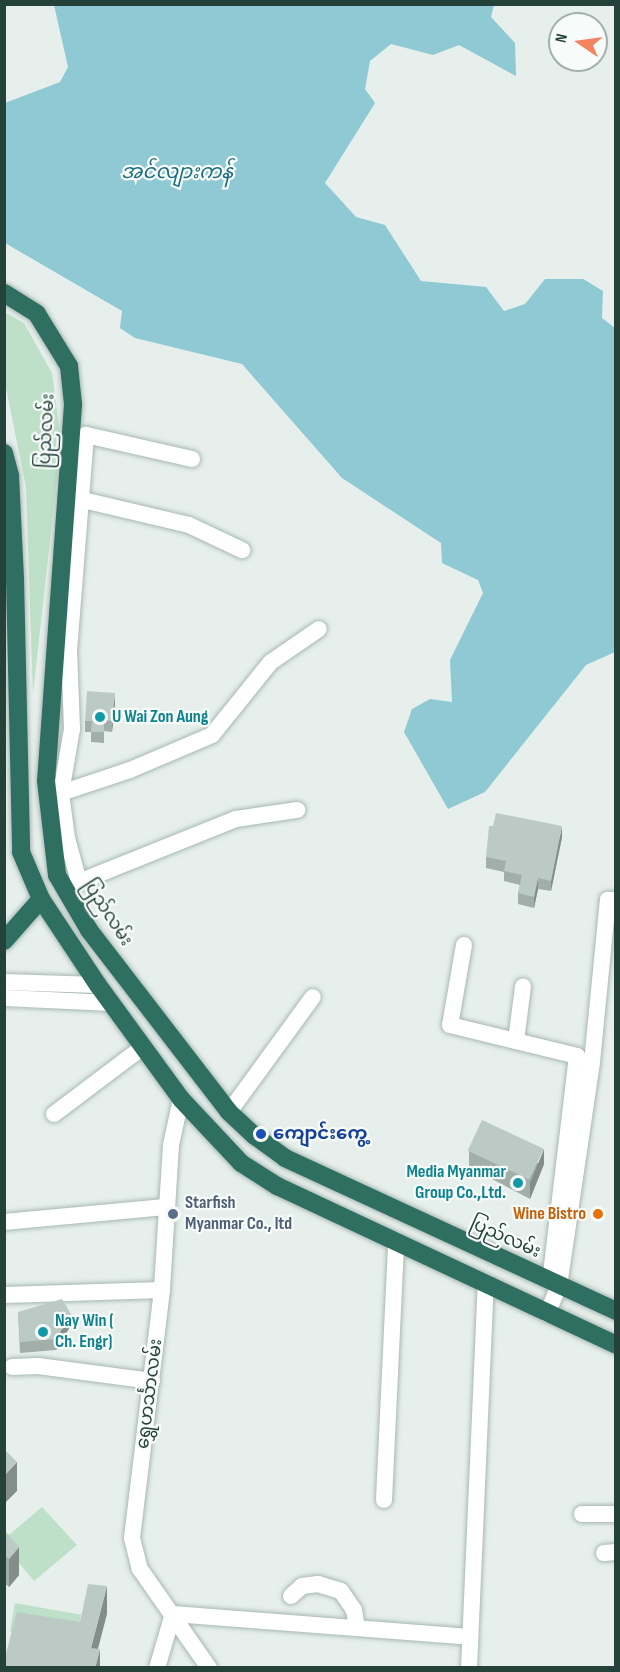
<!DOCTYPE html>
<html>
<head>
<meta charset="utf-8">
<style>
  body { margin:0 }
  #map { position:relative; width:620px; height:1672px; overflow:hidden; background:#e6efeb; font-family:"Sofia Sans Condensed","Noto Sans Myanmar",sans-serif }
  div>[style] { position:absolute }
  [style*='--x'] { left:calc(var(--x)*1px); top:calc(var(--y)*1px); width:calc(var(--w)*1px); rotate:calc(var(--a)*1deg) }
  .green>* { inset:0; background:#bfe0c8; transform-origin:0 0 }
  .water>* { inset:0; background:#8ec9d4 }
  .roads { filter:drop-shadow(0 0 2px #a8b8b2) drop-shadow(0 0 2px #a8b8b2) }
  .minor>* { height:16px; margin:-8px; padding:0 8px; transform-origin:8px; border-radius:8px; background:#fff }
  .highway>* { height:18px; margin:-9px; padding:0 9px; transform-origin:9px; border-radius:9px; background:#2f6f62 }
  .wall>* { inset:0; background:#a1aea9 }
  .shaded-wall>* { inset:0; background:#838d89 }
  .building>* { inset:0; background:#bbcac4; transform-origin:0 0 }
  .dots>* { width:16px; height:16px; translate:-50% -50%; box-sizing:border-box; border:3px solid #f7fbf9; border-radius:50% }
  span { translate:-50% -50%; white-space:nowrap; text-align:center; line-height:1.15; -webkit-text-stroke:4.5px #f7fbf9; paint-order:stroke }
  .street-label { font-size:18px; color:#24423a }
  .culture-label { font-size:18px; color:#0d838f; font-weight:700 }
  .left { translate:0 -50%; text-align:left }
  .right { translate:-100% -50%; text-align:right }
  .transit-label { font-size:18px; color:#164399; font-weight:700 }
  .service-label { font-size:18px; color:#4e5e75; font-weight:700 }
  .food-label { font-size:18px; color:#c56008; font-weight:700 }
  .water-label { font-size:20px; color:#1c6f80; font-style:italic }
  .frame { position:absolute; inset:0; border:6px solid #24423a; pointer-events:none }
  .north { position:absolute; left:548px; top:12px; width:60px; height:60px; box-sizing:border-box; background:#f7fbf9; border:2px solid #a3b1ad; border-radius:50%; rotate:283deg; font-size:16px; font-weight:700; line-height:24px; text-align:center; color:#24423a }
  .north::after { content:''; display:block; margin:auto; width:21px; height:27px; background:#f4845f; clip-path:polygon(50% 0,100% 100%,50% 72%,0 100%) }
</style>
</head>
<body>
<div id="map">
  <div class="green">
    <i style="clip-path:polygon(4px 312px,24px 323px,52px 373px,61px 441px,33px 694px,26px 487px,5px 383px)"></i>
    <i style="clip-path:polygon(42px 1507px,77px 1545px,34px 1581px,5px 1546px,4px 1539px)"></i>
    <i style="left:15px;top:1603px;width:67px;height:29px;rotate:10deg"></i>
  </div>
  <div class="water">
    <i style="clip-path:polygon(54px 5px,494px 5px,491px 17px,515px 43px,516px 76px,459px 45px,433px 55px,391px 44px,370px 61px,365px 89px,375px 103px,325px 183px,356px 217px,385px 225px,421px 281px,486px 287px,504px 311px,525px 304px,545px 279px,583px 279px,603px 291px,602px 318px,615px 328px,615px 652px,586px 665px,485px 792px,448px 809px,404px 732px,412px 709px,430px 699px,452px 702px,450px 660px,483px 593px,478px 580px,442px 563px,441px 543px,342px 478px,242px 364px,135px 338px,120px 328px,122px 311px,5px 243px,5px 103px,60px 82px,68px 67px)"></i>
  </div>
  <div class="roads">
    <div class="minor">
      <i style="--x:192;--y:459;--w:109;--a:-167.2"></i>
      <i style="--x:86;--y:435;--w:216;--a:94.5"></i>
      <i style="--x:69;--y:650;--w:79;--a:87.8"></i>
      <i style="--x:72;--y:729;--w:65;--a:99.8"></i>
      <i style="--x:61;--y:793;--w:45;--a:82.4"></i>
      <i style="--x:67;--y:838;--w:46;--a:74.7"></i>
      <i style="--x:79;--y:882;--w:169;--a:-21.9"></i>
      <i style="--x:236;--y:819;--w:62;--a:-8.4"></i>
      <i style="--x:72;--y:504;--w:12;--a:-20"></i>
      <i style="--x:83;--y:500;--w:109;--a:13.3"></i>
      <i style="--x:189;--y:525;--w:59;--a:25.3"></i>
      <i style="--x:61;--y:793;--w:73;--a:-18.4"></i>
      <i style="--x:130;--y:770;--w:89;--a:-23.1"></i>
      <i style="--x:212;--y:735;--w:94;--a:-51.1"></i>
      <i style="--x:271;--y:662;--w:58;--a:-34.5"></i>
      <i style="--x:464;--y:945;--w:81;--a:99.9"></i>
      <i style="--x:450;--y:1025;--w:131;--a:13.7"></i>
      <i style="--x:577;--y:1056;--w:227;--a:96.8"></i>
      <i style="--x:4;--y:982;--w:94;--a:1.8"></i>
      <i style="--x:4;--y:998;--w:108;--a:2.7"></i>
      <i style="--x:516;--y:1041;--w:55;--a:-82.7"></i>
      <i style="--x:181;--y:1099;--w:47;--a:102.3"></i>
      <i style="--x:171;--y:1145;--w:145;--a:93.6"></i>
      <i style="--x:162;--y:1290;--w:250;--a:96.9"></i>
      <i style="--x:132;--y:1538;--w:32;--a:76"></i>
      <i style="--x:140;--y:1569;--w:121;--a:55.1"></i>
      <i style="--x:229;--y:1112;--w:142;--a:-53.9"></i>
      <i style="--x:54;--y:1114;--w:111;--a:-37"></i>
      <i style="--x:4;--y:1222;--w:162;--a:-5.3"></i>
      <i style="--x:4;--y:1295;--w:158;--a:-1.8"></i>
      <i style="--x:547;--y:1314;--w:30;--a:-67"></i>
      <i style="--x:559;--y:1286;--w:226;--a:-81.6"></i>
      <i style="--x:592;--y:1062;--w:163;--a:-84.4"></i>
      <i style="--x:608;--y:900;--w:8;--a:0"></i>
      <i style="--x:12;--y:1367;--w:26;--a:-2"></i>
      <i style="--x:38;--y:1366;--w:115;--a:7.5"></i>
      <i style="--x:384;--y:1500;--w:258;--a:-87.3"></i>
      <i style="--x:582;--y:1514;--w:34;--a:0"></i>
      <i style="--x:604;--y:1553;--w:12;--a:-5"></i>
      <i style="--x:291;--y:1596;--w:15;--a:-42"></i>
      <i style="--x:302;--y:1586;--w:16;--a:-7"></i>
      <i style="--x:318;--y:1584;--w:24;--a:17"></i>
      <i style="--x:341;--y:1591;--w:23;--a:56"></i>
      <i style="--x:354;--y:1610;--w:18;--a:81"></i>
      <i style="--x:173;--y:1614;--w:298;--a:4.4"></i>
      <i style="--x:157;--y:1668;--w:56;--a:-73.5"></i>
      <i style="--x:469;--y:1668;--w:383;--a:-87.5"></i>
    </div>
    <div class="highway">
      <i style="--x:4;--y:293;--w:39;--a:32"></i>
      <i style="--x:37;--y:314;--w:61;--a:58.4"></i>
      <i style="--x:69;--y:366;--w:39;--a:84"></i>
      <i style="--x:73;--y:405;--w:377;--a:94.1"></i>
      <i style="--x:46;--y:781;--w:95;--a:83.3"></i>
      <i style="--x:57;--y:875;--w:64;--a:59.8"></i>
      <i style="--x:89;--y:930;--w:230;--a:52.4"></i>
      <i style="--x:229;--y:1112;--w:35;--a:43"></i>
      <i style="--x:255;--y:1136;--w:37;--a:36"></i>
      <i style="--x:285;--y:1158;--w:365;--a:24.8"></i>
      <i style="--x:4;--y:453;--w:24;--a:75"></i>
      <i style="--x:10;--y:476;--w:103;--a:87.2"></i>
      <i style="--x:15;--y:579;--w:273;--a:88.7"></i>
      <i style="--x:21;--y:852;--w:51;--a:66.9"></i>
      <i style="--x:41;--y:899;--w:103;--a:56.5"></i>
      <i style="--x:98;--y:985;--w:141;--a:53.9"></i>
      <i style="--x:181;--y:1099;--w:88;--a:46.8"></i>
      <i style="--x:241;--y:1163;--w:43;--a:32.6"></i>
      <i style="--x:277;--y:1186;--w:374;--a:25.1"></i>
      <i style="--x:4;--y:941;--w:56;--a:-48.6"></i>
    </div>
  </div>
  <div class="wall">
    <i style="clip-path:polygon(115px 703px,112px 732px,104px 731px,104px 743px,91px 742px,91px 732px,85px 732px,85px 721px)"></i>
    <i style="clip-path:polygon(562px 837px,551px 891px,538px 889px,534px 908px,518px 904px,518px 893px,520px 885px,504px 881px,504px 872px,486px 868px,486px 857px)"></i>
    <i style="clip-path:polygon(469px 1151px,544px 1164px,530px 1199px,469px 1167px)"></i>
    <i style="clip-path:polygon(18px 1312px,71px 1325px,56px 1350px,20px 1353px)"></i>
    <i style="clip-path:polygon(4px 1530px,19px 1575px,9px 1587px,4px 1583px)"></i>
  </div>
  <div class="shaded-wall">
    <i style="clip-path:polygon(115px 693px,115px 703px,112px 732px,112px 721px)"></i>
    <i style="clip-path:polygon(562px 826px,562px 837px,551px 891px,551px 881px)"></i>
    <i style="clip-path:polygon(538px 878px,538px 889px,534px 908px,534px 897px)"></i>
    <i style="clip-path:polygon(544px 1149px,544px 1164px,530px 1199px,530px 1183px)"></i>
    <i style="clip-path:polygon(71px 1314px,71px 1325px,56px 1350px,56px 1339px)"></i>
    <i style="clip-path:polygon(17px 1462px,17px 1491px,4px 1504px,4px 1476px)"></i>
    <i style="clip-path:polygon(19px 1547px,19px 1575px,9px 1587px,9px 1559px)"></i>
    <i style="clip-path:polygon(107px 1586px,107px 1614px,93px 1668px,91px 1648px)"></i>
    <i style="clip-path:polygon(100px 1649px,100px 1668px,95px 1668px)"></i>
  </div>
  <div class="building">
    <i style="clip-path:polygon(87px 691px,115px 693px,112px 721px,104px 720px,104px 732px,91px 732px,92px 721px,85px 721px)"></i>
    <i style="clip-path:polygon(496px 813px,562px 826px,551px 881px,538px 878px,534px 897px,518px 893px,522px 875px,504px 871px,506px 861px,486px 857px,489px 826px,493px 826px)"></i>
    <i style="left:482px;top:1120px;width:68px;height:34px;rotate:25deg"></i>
    <i style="clip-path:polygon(62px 1299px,71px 1314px,56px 1339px,20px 1342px,18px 1312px)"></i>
    <i style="clip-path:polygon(4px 1449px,17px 1462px,4px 1476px)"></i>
    <i style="clip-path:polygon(4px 1530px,19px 1547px,9px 1559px,4px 1554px)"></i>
    <i style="clip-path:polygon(88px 1584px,107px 1586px,91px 1648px,100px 1649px,95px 1668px,4px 1668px,4px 1661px,17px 1612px,80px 1622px)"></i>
  </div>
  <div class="dots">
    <i style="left:100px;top:717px;background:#0f9aa8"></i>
    <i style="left:261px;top:1134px;background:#1a4fb4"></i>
    <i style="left:518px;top:1183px;background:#0f9aa8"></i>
    <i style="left:173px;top:1214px;background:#5c6f8a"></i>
    <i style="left:598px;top:1214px;background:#e8710a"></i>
    <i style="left:43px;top:1332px;background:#0f9aa8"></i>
  </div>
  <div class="street-label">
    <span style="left:47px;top:431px;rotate:-87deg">ပြည်လမ်း</span>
    <span style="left:107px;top:913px;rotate:57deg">ပြည်လမ်း</span>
    <span style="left:505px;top:1238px;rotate:24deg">ပြည်လမ်း</span>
    <span style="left:150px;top:1394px;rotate:-83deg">ရွှေဟင်္သာလမ်း</span>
  </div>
  <div class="culture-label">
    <span class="left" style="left:112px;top:717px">U Wai Zon Aung</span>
    <span class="right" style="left:506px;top:1183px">Media Myanmar<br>Group Co.,Ltd.</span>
    <span class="left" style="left:55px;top:1332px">Nay Win (<br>Ch. Engr)</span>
  </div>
  <div class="transit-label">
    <span class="left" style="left:273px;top:1134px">ကျောင်းကွေ့</span>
  </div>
  <div class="service-label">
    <span class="left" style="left:185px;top:1214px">Starfish<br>Myanmar Co., ltd</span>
  </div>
  <div class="food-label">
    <span class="right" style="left:586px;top:1214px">Wine Bistro</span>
  </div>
  <div class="water-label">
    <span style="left:177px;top:172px">အင်လျားကန်</span>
  </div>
  <div class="frame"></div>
  <div class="north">N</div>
</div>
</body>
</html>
